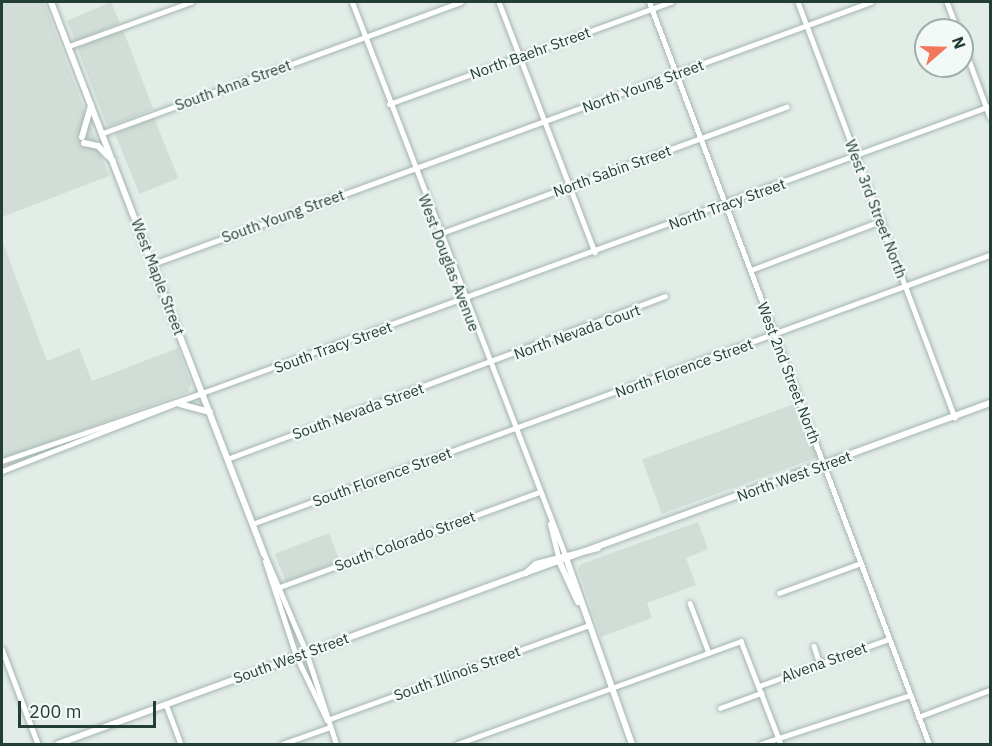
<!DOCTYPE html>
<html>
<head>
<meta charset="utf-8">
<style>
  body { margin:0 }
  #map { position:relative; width:992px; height:746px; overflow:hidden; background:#e3ede8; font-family:"IBM Plex Sans",sans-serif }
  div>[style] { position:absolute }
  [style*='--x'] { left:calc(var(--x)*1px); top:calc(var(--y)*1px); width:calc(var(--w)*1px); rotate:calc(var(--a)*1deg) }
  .built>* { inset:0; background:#d1ddd6; transform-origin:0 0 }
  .roads { filter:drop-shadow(0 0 2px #a5b5af) drop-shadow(0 0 2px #a5b5af) }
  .minor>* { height:4.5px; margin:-2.25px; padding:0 2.25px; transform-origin:2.25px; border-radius:2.25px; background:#fff }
  .tertiary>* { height:5px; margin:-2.5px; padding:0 2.5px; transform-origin:2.5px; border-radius:2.5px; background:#fff }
  .secondary>* { height:6px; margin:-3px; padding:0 3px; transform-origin:3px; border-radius:3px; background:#fff }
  span { translate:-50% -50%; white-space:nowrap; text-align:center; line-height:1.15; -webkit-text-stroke:4.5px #f3f9f6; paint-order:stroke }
  .street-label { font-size:15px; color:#223e35 }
  .frame { position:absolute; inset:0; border:3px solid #223e35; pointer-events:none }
  .north { position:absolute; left:914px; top:18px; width:60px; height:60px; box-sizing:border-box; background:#f3f9f6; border:2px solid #9faea9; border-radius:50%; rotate:70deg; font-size:16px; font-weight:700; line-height:24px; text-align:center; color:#223e35 }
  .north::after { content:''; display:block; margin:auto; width:21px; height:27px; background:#f2775b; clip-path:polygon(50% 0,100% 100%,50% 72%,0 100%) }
  .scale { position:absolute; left:18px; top:701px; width:138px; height:27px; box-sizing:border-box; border:3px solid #223e35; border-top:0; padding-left:8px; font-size:18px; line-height:21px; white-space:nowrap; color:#223e35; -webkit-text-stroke:4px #f3f9f6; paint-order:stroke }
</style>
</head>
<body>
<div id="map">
  <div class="built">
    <i style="clip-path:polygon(2px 2px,44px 2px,109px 176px,2px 217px)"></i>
    <i style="left:111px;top:2px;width:23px;height:48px;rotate:67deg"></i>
    <i style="left:123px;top:30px;width:85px;height:49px;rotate:69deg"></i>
    <i style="left:154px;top:118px;width:65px;height:42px;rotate:68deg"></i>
    <i style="clip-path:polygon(2px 240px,47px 361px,79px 348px,92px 381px,178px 348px,191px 384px,188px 392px,2px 459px)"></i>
    <i style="left:797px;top:403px;width:58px;height:165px;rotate:70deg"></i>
    <i style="clip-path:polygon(698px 522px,708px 549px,686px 558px,696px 585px,647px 603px,652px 618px,601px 637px,578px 569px,581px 564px)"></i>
    <i style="left:329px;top:533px;width:30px;height:58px;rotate:69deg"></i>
  </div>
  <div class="roads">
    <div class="minor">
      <i style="--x:499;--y:2;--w:268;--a:69"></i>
      <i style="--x:798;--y:2;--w:444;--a:69.3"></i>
      <i style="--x:947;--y:2;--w:30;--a:69"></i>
      <i style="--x:962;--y:41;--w:81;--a:69.8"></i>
      <i style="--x:69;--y:46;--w:130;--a:-19.8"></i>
      <i style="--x:389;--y:104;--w:300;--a:-19.9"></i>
      <i style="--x:103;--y:133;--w:381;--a:-20.1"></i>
      <i style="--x:439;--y:234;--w:370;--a:-20.1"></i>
      <i style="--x:153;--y:264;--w:764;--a:-20.05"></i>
      <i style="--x:751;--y:270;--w:139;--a:-20.7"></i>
      <i style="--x:202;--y:393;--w:839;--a:-20.01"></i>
      <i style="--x:227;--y:459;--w:467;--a:-20.4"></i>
      <i style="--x:252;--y:524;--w:785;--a:-20.03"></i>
      <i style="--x:277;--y:588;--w:277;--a:-20.1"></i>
      <i style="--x:779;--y:593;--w:87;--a:-20.1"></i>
      <i style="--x:690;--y:603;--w:53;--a:69.2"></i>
      <i style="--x:814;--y:646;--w:19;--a:72"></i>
      <i style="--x:2;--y:649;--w:102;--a:69.2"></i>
      <i style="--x:759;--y:686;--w:138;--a:-19.9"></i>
      <i style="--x:166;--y:704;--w:43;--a:69.4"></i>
      <i style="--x:720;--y:708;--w:44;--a:-20.1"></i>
      <i style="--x:918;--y:717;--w:77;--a:-20.6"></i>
      <i style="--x:327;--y:720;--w:276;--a:-19.9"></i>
      <i style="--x:282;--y:744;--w:51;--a:-19.5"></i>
      <i style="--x:457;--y:744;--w:302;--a:-19.9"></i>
      <i style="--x:741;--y:641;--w:110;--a:68.8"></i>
      <i style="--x:761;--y:744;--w:157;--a:-18.2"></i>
    </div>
    <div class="tertiary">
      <i style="--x:352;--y:2;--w:593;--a:68.93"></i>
      <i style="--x:649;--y:2;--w:793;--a:69.33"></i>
      <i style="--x:2;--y:461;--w:211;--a:-18.8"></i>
      <i style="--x:2;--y:471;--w:215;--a:-21.3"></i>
      <i style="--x:550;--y:524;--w:34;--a:76"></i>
      <i style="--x:264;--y:554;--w:107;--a:66.8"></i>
      <i style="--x:306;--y:652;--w:97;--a:71.9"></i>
      <i style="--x:265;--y:561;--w:100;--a:71.9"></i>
      <i style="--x:296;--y:656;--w:71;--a:64.2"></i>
    </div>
    <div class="secondary">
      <i style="--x:51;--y:2;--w:592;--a:68.9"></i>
      <i style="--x:82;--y:137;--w:33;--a:-74"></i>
      <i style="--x:84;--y:143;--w:14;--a:12"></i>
      <i style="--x:98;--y:146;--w:21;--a:45"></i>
      <i style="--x:180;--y:404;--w:31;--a:15"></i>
      <i style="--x:565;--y:555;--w:201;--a:70.5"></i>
      <i style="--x:560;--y:563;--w:43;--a:65.2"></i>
      <i style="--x:526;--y:573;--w:13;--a:-42"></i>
      <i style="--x:536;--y:564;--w:64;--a:-14.5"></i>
      <i style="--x:58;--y:744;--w:992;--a:-20.1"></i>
    </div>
  </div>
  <div class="street-label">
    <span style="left:530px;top:53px;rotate:-20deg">North Baehr Street</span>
    <span style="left:233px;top:85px;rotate:-20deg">South Anna Street</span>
    <span style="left:643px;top:86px;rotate:-20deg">North Young Street</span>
    <span style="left:612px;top:171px;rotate:-20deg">North Sabin Street</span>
    <span style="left:727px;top:204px;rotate:-20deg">North Tracy Street</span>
    <span style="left:876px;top:209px;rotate:69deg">West 3rd Street North</span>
    <span style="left:283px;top:216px;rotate:-20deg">South Young Street</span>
    <span style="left:449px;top:263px;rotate:69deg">West Douglas Avenue</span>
    <span style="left:158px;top:277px;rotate:69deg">West Maple Street</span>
    <span style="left:577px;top:332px;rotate:-20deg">North Nevada Court</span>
    <span style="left:333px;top:347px;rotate:-20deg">South Tracy Street</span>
    <span style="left:684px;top:368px;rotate:-20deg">North Florence Street</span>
    <span style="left:789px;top:373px;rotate:69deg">West 2nd Street North</span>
    <span style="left:358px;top:411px;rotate:-20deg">South Nevada Street</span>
    <span style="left:794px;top:476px;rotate:-20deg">North West Street</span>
    <span style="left:382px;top:477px;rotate:-20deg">South Florence Street</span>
    <span style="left:405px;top:541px;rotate:-20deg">South Colorado Street</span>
    <span style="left:291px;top:658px;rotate:-20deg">South West Street</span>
    <span style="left:824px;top:662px;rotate:-20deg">Alvena Street</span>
    <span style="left:457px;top:673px;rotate:-20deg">South Illinois Street</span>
  </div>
  <div class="frame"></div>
  <div class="north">N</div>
  <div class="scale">200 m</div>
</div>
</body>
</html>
